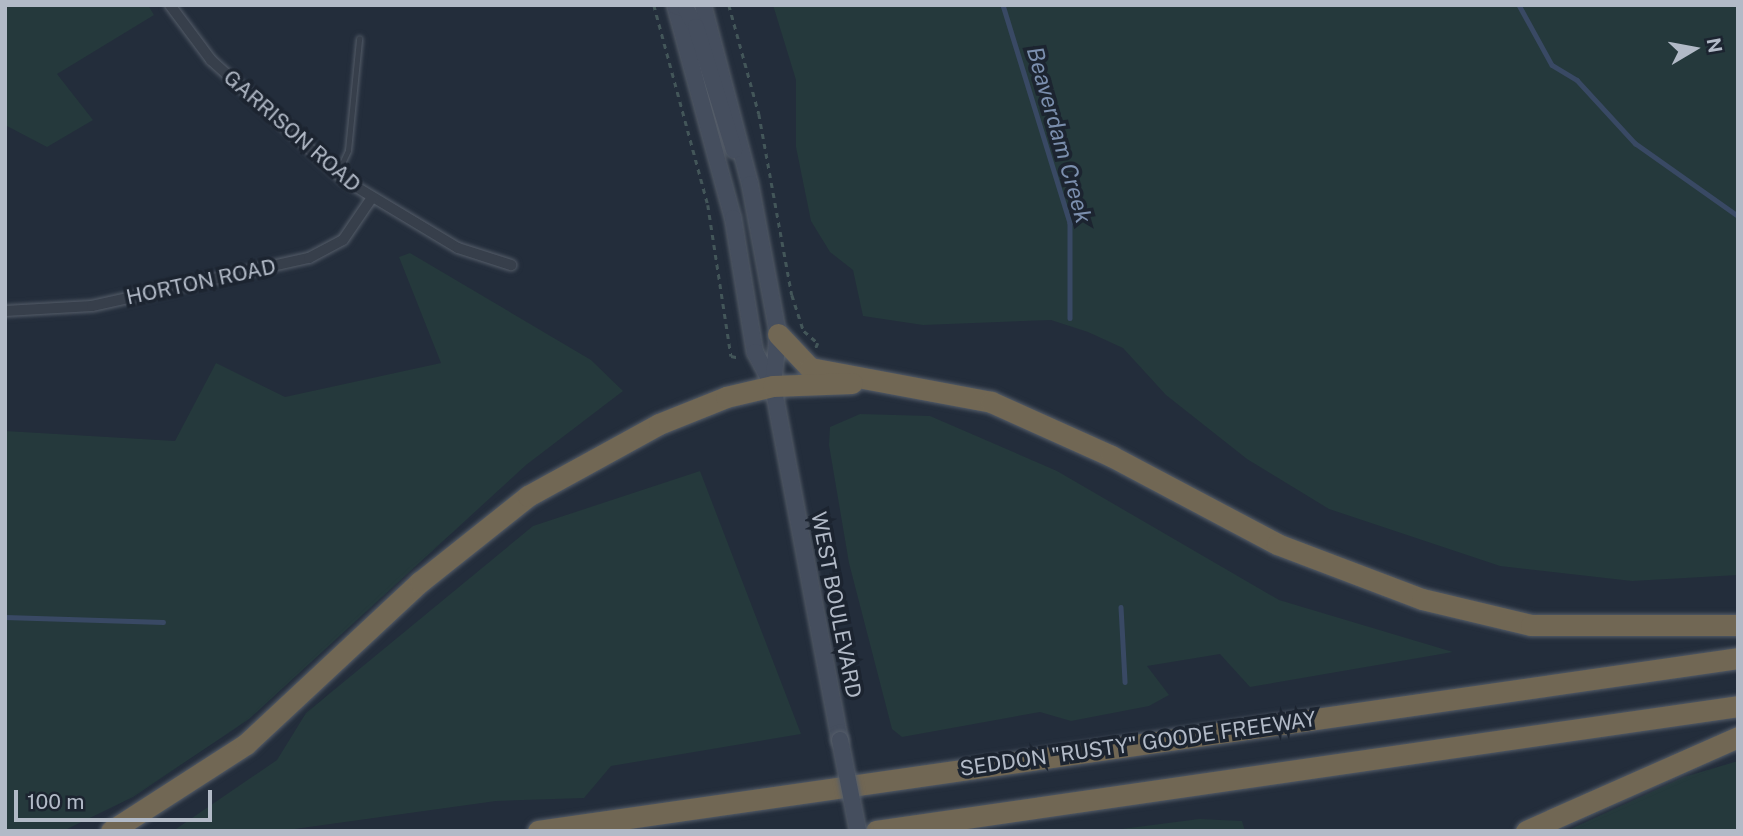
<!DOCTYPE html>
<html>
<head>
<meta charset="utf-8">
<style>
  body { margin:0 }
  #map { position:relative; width:1743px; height:836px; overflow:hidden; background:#232d3b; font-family:"Public Sans",sans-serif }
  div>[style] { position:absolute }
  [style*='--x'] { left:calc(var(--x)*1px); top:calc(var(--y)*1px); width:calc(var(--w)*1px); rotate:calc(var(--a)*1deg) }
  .green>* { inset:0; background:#25393c }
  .stream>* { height:4.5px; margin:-2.25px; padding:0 2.25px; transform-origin:2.25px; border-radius:2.25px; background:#394964 }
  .path>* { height:2.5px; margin-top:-1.25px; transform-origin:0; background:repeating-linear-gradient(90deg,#435659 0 5px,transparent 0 10px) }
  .roads { filter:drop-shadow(0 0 2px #555d69) drop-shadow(0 0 2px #555d69) }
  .lane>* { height:5px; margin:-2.5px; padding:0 2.5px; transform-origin:2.5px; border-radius:2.5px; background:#373f4b }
  .street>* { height:10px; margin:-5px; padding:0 5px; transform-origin:5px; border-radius:5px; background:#373f4b }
  .secondary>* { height:16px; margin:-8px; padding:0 8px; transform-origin:8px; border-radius:8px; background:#454e5e }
  .highway>* { height:21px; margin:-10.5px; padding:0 10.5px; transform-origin:10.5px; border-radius:10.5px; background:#716754 }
  .bridges { filter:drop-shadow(0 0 2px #555d69) drop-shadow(0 0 2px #555d69) }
  .secondary-bridge>* { height:16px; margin:-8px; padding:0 8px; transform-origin:8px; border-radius:8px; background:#454e5e }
  span { translate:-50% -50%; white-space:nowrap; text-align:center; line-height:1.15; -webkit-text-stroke:7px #1c2430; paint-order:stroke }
  .street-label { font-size:21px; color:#b2bac7 }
  .water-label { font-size:23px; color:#7b8fae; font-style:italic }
  .frame { position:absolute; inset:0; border:7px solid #b2bac7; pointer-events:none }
  .north { position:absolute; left:1659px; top:14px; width:70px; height:70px; -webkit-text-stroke:5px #1c2430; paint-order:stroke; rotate:80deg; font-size:19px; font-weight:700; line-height:28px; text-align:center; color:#b2bac7 }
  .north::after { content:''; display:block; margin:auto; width:24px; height:32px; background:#b2bac7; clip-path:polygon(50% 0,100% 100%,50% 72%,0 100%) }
  .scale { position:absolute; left:14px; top:790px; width:198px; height:32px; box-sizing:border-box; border:4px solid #b2bac7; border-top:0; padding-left:9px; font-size:21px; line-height:24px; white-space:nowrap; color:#b2bac7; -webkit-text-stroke:5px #1c2430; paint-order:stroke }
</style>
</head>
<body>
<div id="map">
  <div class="green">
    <i style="clip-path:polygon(5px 5px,148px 5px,154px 15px,57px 74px,93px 120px,47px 147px,5px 125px)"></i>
    <i style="clip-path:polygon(773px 5px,1738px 5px,1738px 575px,1632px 581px,1500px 566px,1329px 509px,1247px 459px,1166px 395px,1123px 348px,1088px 332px,1051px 320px,923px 325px,863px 316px,853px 270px,830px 252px,811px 221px,796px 147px,796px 80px)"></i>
    <i style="clip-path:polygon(410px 253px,591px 360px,623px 391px,526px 465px,249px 719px,133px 797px,63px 831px,5px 831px,5px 431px,175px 441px,216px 363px,285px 397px,441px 363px,399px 257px)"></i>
    <i style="clip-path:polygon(860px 414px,930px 416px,1057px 471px,1279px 600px,1453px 652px,1250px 687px,1220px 654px,1147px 666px,1169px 695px,1149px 706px,1071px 721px,1040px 712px,902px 737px,892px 729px,849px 563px,829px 445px,830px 427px)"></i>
    <i style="clip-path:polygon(700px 471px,801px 734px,611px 766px,584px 798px,496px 801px,280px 831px,173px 831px,277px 760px,306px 713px,533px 526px)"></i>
    <i style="clip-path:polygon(1738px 761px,1738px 831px,1566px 831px,1684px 777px)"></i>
    <i style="clip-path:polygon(1199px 819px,1242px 821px,1245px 831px,1106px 831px)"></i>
  </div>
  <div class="stream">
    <i style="--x:1003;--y:5;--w:228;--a:72.9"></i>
    <i style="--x:1070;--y:223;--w:95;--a:90"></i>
    <i style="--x:1519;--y:5;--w:68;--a:61.2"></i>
    <i style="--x:1552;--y:65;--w:29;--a:31"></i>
    <i style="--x:1577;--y:80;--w:86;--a:47.4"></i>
    <i style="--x:1635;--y:143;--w:126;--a:35.3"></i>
    <i style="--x:1121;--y:607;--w:75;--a:86.9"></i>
    <i style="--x:5;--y:617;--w:158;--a:1.8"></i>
  </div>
  <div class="path">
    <i style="--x:654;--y:5;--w:207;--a:74.9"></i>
    <i style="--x:708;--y:205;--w:153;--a:81.3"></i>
    <i style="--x:731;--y:356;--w:10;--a:11"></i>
    <i style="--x:729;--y:5;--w:113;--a:74.6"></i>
    <i style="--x:759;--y:114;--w:184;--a:79.7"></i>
    <i style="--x:792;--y:295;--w:38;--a:72"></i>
    <i style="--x:804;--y:331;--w:18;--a:41"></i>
    <i style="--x:818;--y:343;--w:8;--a:113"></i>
  </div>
  <div class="roads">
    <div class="lane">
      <i style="--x:337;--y:174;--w:26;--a:-65"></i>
      <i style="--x:348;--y:150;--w:112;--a:-84.3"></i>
    </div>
    <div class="street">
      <i style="--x:170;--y:5;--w:69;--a:53.3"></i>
      <i style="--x:211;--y:60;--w:178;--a:42"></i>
      <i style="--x:343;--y:179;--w:134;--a:31"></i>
      <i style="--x:458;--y:248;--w:56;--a:17.8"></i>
      <i style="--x:5;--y:311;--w:87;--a:-3.3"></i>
      <i style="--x:92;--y:306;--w:222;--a:-12.5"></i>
      <i style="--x:309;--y:258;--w:38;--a:-28"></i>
      <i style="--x:343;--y:240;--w:50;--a:-55.7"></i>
    </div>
    <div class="secondary">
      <i style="--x:675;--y:5;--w:221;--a:74.8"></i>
      <i style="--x:733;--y:218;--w:136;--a:80.7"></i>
      <i style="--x:755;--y:352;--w:38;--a:62"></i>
      <i style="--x:773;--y:386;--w:360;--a:79.3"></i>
      <i style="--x:703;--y:5;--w:185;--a:75.3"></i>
      <i style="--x:750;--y:184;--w:153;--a:79.4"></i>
      <i style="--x:778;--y:334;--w:52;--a:95.5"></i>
      <i style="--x:676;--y:6;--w:10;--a:17"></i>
      <i style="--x:686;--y:9;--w:21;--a:61"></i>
      <i style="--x:696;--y:27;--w:129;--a:72.8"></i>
    </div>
    <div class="highway">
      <i style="--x:778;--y:334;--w:47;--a:46.7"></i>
      <i style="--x:810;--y:368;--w:184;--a:10.6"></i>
      <i style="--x:991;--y:402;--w:132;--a:24.2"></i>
      <i style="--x:1111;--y:456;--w:188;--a:27.9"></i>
      <i style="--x:1277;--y:544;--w:155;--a:20.8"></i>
      <i style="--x:1422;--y:599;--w:112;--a:13.4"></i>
      <i style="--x:1531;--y:625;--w:207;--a:0"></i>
      <i style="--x:111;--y:831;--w:161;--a:-32.8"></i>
      <i style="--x:246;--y:744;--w:238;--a:-43"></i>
      <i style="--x:420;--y:582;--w:138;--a:-38.5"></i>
      <i style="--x:528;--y:496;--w:149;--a:-28.8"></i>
      <i style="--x:659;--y:424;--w:72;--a:-21.9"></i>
      <i style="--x:726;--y:397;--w:48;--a:-13.2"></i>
      <i style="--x:773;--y:386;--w:79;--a:-2.2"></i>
      <i style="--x:538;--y:831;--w:1212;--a:-8.2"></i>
      <i style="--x:876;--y:831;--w:871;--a:-8.25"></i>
      <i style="--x:1526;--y:831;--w:232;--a:-23.9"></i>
    </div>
  </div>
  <div class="bridges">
    <div class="secondary-bridge">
      <i style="--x:840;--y:740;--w:93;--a:78.8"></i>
    </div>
  </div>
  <div class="street-label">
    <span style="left:292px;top:131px;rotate:41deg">GARRISON ROAD</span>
    <span style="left:201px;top:282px;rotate:-12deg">HORTON ROAD</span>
    <span style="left:836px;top:605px;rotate:79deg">WEST BOULEVARD</span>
    <span style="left:1138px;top:744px;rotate:-8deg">SEDDON "RUSTY" GOODE FREEWAY</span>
  </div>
  <div class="water-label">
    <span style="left:1059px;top:135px;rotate:74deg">Beaverdam Creek</span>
  </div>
  <div class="frame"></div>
  <div class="north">N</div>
  <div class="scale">100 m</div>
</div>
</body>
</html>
